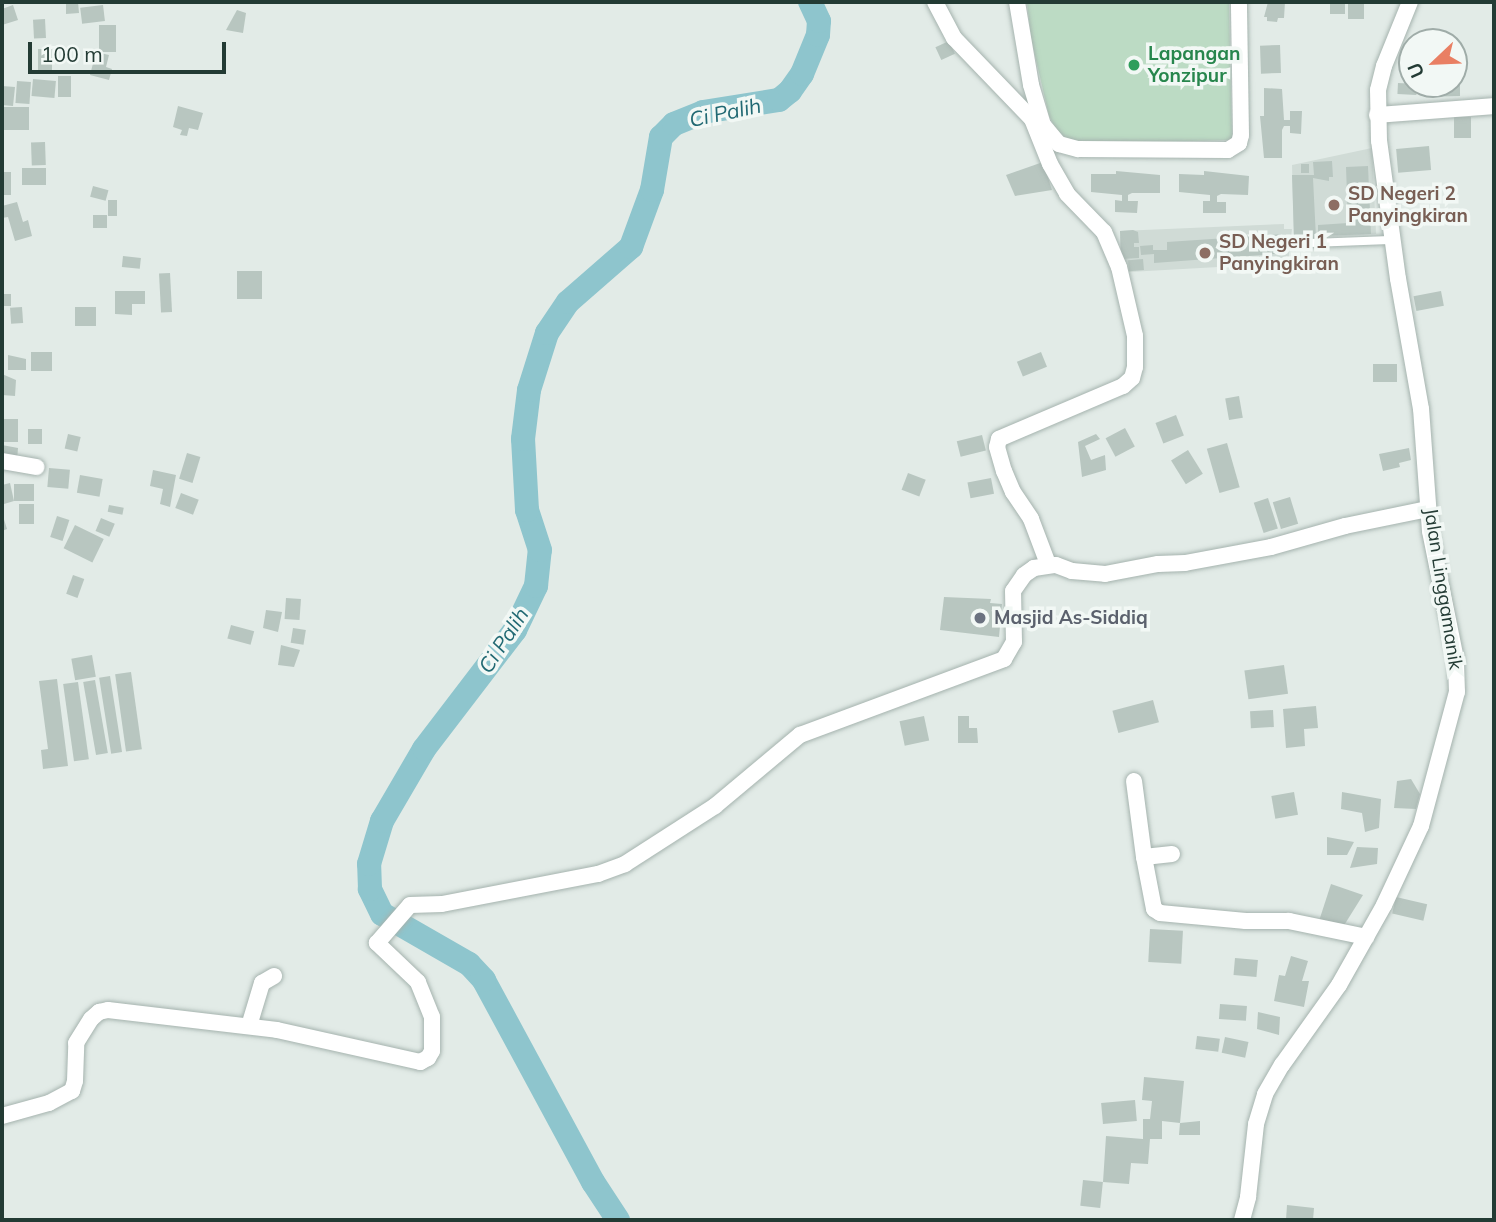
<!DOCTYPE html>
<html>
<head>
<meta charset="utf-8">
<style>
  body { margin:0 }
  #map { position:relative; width:1496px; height:1222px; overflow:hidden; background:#e2ebe7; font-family:Mulish,sans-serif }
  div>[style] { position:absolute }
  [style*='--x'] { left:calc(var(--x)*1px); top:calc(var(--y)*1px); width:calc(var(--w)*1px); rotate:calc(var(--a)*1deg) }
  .built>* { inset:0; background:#d0dbd6 }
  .green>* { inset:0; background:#bcdbc4 }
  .river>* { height:24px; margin:-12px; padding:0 12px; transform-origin:12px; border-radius:12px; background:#8ec5cd }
  .building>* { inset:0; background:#b8c6c0; transform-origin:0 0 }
  .roads { filter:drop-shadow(0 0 2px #a5b3ae) drop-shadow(0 0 2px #a5b3ae) }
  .service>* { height:8px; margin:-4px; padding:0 4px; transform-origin:4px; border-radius:4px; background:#fff }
  .minor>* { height:16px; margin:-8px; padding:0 8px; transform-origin:8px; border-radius:8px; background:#fff }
  .dots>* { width:19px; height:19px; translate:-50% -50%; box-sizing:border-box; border:4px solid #f2f8f5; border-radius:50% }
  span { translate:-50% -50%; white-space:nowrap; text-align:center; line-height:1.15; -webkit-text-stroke:7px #f2f8f5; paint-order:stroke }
  .leisure-label { font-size:19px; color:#27864d; font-weight:700 }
  .left { translate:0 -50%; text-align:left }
  .education-label { font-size:19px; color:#785e54; font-weight:700 }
  .street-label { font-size:19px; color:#233b34 }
  .worship-label { font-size:19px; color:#5b616d; font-weight:700 }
  .water-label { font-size:21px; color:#216973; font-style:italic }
  .frame { position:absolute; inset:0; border:4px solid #233b34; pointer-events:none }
  .north { position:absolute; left:1398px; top:28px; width:70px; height:70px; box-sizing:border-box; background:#f2f8f5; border:2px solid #9faca8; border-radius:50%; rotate:247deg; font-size:19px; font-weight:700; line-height:28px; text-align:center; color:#233b34 }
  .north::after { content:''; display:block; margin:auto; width:24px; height:32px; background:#e97f63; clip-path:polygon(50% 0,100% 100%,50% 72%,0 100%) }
  .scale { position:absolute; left:28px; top:42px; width:198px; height:32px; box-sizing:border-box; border:4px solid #233b34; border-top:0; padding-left:9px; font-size:21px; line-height:24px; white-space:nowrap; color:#233b34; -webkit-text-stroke:5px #f2f8f5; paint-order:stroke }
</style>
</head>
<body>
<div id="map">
  <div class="built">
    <i style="clip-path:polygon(1372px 148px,1376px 234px,1294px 239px,1292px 165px)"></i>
    <i style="clip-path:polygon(1284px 224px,1284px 229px,1292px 229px,1288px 263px,1129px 272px,1121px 259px,1120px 231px)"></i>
  </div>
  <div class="green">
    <i style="clip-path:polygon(1027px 2px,1229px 2px,1232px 140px,1079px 144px,1068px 140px,1057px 131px,1049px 116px,1031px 38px)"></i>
  </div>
  <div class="river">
    <i style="--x:618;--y:1220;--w:45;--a:-123.3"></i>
    <i style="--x:593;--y:1182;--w:230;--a:-118.4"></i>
    <i style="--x:484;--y:980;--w:22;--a:-133"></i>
    <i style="--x:469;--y:964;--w:100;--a:-150.1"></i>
    <i style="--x:382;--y:914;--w:28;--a:-116"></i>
    <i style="--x:370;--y:889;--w:25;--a:-92"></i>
    <i style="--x:369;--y:864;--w:45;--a:-73.2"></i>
    <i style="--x:382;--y:821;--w:83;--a:-59.7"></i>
    <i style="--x:424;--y:749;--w:150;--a:-52.6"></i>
    <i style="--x:515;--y:630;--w:49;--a:-64.5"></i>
    <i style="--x:536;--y:586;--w:36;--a:-84"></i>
    <i style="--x:540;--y:550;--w:42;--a:-108"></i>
    <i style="--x:527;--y:510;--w:71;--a:-93.2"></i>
    <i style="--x:523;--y:439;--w:49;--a:-83"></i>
    <i style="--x:529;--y:390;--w:60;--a:-72.5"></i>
    <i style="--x:547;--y:333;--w:37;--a:-56"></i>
    <i style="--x:568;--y:302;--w:84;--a:-41.1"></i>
    <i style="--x:631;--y:247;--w:61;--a:-69.8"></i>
    <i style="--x:652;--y:190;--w:54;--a:-80.4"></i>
    <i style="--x:661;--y:137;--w:18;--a:-45"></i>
    <i style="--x:674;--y:124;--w:31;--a:-22"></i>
    <i style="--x:703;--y:112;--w:77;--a:-9"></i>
    <i style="--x:779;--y:100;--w:14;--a:-39"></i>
    <i style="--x:790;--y:91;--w:21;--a:-55"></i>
    <i style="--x:802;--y:74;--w:42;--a:-67.7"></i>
    <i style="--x:818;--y:35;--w:14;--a:-86"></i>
    <i style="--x:819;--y:21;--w:21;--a:-115"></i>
  </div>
  <div class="building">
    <i style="clip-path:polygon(66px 2px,78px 2px,79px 13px,66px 14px)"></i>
    <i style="clip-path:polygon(1268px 2px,1285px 2px,1284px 18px,1278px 18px,1277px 22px,1267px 21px,1267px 17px,1264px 17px)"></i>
    <i style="left:1330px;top:2px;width:15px;height:12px"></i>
    <i style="left:1348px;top:2px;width:16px;height:17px"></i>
    <i style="clip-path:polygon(13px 5px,18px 20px,2px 25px,2px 9px)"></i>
    <i style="left:103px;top:5px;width:16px;height:23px;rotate:83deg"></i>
    <i style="clip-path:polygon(237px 10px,246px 13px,243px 33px,226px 30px)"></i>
    <i style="left:45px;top:19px;width:19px;height:12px;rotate:87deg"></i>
    <i style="left:99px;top:25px;width:17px;height:27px"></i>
    <i style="left:949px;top:41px;width:14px;height:15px;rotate:65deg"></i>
    <i style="left:1280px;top:45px;width:28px;height:20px;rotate:88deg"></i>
    <i style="left:38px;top:49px;width:14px;height:22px"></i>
    <i style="clip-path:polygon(96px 52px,109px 55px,106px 67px,112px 69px,109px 80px,90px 75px)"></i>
    <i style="left:58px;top:76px;width:13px;height:21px"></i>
    <i style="clip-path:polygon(1454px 78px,1460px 78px,1460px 96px,1424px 97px,1423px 84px,1454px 84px)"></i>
    <i style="left:33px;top:79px;width:23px;height:17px;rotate:5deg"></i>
    <i style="left:17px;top:81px;width:14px;height:22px;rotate:4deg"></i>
    <i style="left:1398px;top:83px;width:19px;height:11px;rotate:3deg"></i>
    <i style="clip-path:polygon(2px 86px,15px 87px,13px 106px,2px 105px)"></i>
    <i style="clip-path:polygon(1264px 88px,1282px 89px,1284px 120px,1290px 120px,1290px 111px,1302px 111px,1301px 134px,1290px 133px,1290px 126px,1284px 126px,1282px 130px,1282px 158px,1264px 158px,1260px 116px,1264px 116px)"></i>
    <i style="clip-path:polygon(178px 106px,203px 113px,198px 130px,189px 128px,187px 136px,180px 135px,182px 130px,173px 127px)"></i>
    <i style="left:2px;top:107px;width:27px;height:23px"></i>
    <i style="left:1454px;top:117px;width:17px;height:21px"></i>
    <i style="left:45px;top:142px;width:23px;height:14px;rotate:88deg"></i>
    <i style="left:1429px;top:146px;width:24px;height:33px;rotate:85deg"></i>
    <i style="clip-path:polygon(1332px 161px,1333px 177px,1329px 177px,1329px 181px,1313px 178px,1316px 238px,1294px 239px,1292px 175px,1314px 175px,1313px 162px)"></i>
    <i style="clip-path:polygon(1043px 162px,1052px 190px,1015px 196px,1006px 175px)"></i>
    <i style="left:1301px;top:164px;width:8px;height:9px"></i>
    <i style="clip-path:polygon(1368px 166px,1371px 234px,1318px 236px,1318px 225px,1348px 223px,1346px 167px)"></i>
    <i style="left:22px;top:168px;width:24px;height:17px"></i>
    <i style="clip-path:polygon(1116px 171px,1160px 175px,1160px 193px,1132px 193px,1128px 195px,1128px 201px,1138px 201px,1137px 213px,1115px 212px,1115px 200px,1122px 201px,1122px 195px,1091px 192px,1091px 174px,1116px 174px)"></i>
    <i style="clip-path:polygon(1204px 171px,1249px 176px,1248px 195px,1221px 194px,1217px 196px,1217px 202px,1226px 202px,1226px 213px,1203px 213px,1203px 201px,1210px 201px,1210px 195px,1179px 192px,1179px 174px,1204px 175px)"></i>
    <i style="left:2px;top:172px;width:9px;height:23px"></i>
    <i style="left:93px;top:186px;width:16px;height:11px;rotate:15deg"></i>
    <i style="left:108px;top:200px;width:9px;height:16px"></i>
    <i style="clip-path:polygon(17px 202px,23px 222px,28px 220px,32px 236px,15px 241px,8px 217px,2px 218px,2px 206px)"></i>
    <i style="left:107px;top:215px;width:13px;height:14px;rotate:90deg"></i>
    <i style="clip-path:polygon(1133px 230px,1138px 232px,1139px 243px,1134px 243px,1134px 247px,1139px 247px,1139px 258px,1121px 259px,1120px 231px)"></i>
    <i style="clip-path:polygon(1286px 234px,1288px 253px,1154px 263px,1154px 254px,1141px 255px,1140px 246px,1153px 245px,1153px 250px,1167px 250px,1167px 242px)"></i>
    <i style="left:123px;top:256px;width:18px;height:11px;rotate:6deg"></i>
    <i style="left:1143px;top:259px;width:11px;height:15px;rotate:85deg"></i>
    <i style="left:237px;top:271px;width:25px;height:28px"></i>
    <i style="left:170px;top:273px;width:39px;height:11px;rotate:87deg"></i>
    <i style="clip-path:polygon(115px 291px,145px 291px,145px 304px,132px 304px,132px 315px,115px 314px)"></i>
    <i style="left:1441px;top:291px;width:15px;height:28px;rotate:79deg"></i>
    <i style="left:2px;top:294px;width:9px;height:12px"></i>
    <i style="left:22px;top:307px;width:16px;height:12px;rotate:86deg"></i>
    <i style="left:75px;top:307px;width:21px;height:19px"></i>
    <i style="left:2px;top:346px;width:2px;height:25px"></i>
    <i style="left:31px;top:352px;width:21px;height:19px"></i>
    <i style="left:1041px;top:352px;width:16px;height:26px;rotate:68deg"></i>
    <i style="clip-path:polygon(8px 355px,26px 359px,26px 370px,8px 370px)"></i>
    <i style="left:1373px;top:364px;width:24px;height:18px"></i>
    <i style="clip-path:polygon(2px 374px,16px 380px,15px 396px,2px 395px)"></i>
    <i style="left:1239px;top:396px;width:22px;height:14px;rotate:80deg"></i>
    <i style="left:1176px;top:415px;width:22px;height:22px;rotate:69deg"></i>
    <i style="left:18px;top:419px;width:23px;height:16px;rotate:90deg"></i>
    <i style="left:1125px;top:428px;width:21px;height:22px;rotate:62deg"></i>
    <i style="left:28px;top:429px;width:14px;height:15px"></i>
    <i style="left:68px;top:434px;width:13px;height:15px;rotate:13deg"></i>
    <i style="clip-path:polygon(1096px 434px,1100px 439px,1085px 446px,1091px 460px,1105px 455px,1106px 470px,1082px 477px,1078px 442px)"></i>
    <i style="left:982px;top:435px;width:16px;height:26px;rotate:76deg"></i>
    <i style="left:1227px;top:443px;width:46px;height:21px;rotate:74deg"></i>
    <i style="clip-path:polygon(2px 445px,18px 448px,17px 460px,2px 458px)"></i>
    <i style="clip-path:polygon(1409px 448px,1411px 460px,1399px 463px,1400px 467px,1383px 471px,1379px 454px)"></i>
    <i style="left:1188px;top:450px;width:28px;height:20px;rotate:58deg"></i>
    <i style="left:187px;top:453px;width:14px;height:27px;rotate:17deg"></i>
    <i style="left:49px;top:468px;width:21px;height:19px;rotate:5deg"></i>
    <i style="clip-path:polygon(153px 470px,176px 475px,170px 507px,160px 504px,163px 489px,150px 486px)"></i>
    <i style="left:908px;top:473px;width:19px;height:18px;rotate:21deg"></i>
    <i style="left:80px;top:475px;width:23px;height:18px;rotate:10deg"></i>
    <i style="left:991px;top:478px;width:16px;height:24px;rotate:79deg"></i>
    <i style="clip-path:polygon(10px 483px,14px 501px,4px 504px,2px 485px)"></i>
    <i style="left:14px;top:484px;width:20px;height:17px"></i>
    <i style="left:181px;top:493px;width:19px;height:16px;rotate:21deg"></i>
    <i style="left:1290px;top:497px;width:28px;height:18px;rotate:73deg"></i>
    <i style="left:1268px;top:498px;width:32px;height:15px;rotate:72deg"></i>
    <i style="left:19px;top:504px;width:15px;height:20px"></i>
    <i style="left:109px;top:505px;width:15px;height:7px;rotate:11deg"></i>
    <i style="clip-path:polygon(2px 513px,7px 529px,2px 531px)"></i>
    <i style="left:57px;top:516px;width:13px;height:22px;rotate:18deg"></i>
    <i style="left:101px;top:518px;width:15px;height:14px;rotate:23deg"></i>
    <i style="left:75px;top:525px;width:32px;height:26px;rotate:26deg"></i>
    <i style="left:73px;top:575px;width:12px;height:20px;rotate:20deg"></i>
    <i style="clip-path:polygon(944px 597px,991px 599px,990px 603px,1002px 604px,999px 637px,940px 630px)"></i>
    <i style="left:286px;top:598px;width:15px;height:21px;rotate:4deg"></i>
    <i style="clip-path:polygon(266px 610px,282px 612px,278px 632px,263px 628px)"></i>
    <i style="left:231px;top:625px;width:24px;height:14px;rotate:15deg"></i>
    <i style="left:293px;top:628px;width:13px;height:15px;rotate:9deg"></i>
    <i style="clip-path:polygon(281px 645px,300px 650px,294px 667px,278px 665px)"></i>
    <i style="left:92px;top:655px;width:22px;height:21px;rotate:80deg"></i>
    <i style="left:1284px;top:665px;width:29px;height:40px;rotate:82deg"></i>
    <i style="left:131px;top:672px;width:78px;height:16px;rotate:82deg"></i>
    <i style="left:110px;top:676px;width:77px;height:11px;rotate:81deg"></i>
    <i style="clip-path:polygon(57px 679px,68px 766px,43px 769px,41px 750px,48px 749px,39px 681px)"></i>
    <i style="left:95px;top:680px;width:74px;height:12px;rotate:80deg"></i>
    <i style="left:78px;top:682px;width:78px;height:15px;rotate:82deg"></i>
    <i style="left:1153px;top:700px;width:23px;height:42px;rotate:75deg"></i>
    <i style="clip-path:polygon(1316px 706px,1318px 728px,1304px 729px,1305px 746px,1286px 748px,1283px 709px)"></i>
    <i style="left:1273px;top:710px;width:17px;height:23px;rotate:87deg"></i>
    <i style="left:924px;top:716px;width:25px;height:25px;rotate:78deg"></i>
    <i style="clip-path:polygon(958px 716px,969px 716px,969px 728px,977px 728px,978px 743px,958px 743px)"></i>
    <i style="clip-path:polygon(1411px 779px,1420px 794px,1416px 809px,1394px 808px,1397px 781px)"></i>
    <i style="left:1294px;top:792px;width:23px;height:23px;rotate:80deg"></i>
    <i style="clip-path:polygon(1342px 792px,1381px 799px,1379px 828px,1365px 832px,1362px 813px,1341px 809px)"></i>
    <i style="clip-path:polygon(1327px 837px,1354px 842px,1347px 855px,1327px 855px)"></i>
    <i style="clip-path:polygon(1357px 847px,1378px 848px,1377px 864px,1350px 868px)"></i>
    <i style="clip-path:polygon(1331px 884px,1363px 895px,1343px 927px,1319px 921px)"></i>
    <i style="left:1396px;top:897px;width:32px;height:17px;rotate:13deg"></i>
    <i style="left:1150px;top:929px;width:33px;height:33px;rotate:3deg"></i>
    <i style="clip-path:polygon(1291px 956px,1308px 961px,1302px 981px,1309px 981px,1304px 1007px,1274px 1001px,1279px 975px,1285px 976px)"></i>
    <i style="left:1235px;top:958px;width:23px;height:17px;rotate:5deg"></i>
    <i style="left:1220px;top:1004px;width:27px;height:15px;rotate:4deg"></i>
    <i style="clip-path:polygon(1258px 1012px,1280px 1017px,1279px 1035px,1257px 1029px)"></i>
    <i style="left:1197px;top:1036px;width:23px;height:13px;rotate:7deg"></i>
    <i style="left:1225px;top:1037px;width:24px;height:16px;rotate:12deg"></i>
    <i style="clip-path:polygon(1144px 1077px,1184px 1081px,1180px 1123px,1162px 1121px,1162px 1139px,1150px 1139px,1148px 1164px,1131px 1163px,1129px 1184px,1103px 1182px,1106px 1136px,1143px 1139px,1143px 1119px,1150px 1119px,1152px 1101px,1142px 1100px)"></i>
    <i style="left:1135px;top:1100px;width:21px;height:34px;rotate:85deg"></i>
    <i style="clip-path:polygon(1200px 1121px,1200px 1135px,1179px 1135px,1180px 1123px)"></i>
    <i style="left:1083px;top:1180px;width:20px;height:26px;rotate:6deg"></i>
    <i style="clip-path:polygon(1287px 1205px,1314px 1208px,1313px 1220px,1286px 1220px)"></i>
  </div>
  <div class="roads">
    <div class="service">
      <i style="--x:1309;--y:243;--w:83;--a:-2.1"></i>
    </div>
    <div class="minor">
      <i style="--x:935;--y:2;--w:41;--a:62.2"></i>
      <i style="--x:954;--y:38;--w:112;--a:46.1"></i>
      <i style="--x:1032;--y:119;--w:48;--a:68.2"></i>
      <i style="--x:1050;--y:164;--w:34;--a:60"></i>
      <i style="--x:1067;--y:194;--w:53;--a:45.8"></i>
      <i style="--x:1104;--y:232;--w:38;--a:67"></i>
      <i style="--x:1119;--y:267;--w:71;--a:76.9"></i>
      <i style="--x:1135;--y:336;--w:31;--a:90"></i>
      <i style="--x:1135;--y:367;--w:11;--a:105"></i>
      <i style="--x:1132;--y:378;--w:12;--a:138"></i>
      <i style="--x:1123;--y:386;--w:135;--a:156.9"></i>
      <i style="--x:999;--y:439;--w:8;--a:104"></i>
      <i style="--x:997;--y:447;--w:25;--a:74"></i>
      <i style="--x:1004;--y:471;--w:23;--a:67"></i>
      <i style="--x:1013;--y:492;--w:32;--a:56"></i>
      <i style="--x:1031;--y:519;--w:48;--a:69.3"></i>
      <i style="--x:1017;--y:2;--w:84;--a:80.4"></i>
      <i style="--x:1031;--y:85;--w:42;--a:73.3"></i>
      <i style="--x:1043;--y:125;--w:25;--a:50"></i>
      <i style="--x:1059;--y:144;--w:20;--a:15"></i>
      <i style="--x:1078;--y:149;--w:150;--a:0.4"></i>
      <i style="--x:1228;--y:150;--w:13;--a:-32"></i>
      <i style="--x:1239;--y:143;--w:8;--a:-76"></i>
      <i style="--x:1241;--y:135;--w:133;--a:-90.9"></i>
      <i style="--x:1377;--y:115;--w:117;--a:-4.4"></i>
      <i style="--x:2;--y:461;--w:35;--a:10"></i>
      <i style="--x:1134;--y:781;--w:77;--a:82.5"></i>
      <i style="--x:1172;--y:854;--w:28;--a:174"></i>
      <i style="--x:1144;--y:857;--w:53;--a:79.1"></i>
      <i style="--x:1154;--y:909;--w:7;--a:34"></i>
      <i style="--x:1160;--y:913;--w:86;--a:5.3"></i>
      <i style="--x:1246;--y:921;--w:43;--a:0"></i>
      <i style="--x:1289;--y:921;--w:79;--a:11.7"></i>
      <i style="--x:249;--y:1026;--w:45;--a:-73.2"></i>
      <i style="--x:262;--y:983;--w:14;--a:-30"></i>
      <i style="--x:2;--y:1116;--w:49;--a:-15.5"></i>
      <i style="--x:49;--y:1103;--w:26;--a:-28"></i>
      <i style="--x:72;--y:1091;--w:10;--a:-73"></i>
      <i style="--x:75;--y:1081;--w:38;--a:-88"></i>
      <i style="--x:76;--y:1043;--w:28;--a:-58"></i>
      <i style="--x:91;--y:1019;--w:11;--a:-41"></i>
      <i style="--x:99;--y:1012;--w:9;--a:-13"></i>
      <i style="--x:108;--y:1010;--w:170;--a:6.7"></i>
      <i style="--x:277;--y:1030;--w:147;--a:12.6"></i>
      <i style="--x:420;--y:1062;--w:9;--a:-27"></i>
      <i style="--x:428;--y:1058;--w:8;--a:-60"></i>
      <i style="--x:432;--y:1051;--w:34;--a:-90"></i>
      <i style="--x:432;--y:1017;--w:38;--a:-112"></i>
      <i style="--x:418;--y:982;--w:57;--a:-136.4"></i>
      <i style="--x:377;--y:943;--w:50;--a:-49"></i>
      <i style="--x:410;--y:905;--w:32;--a:-2"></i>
      <i style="--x:442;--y:904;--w:159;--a:-10.9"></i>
      <i style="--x:598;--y:874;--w:29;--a:-20"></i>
      <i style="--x:625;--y:864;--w:107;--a:-32.8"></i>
      <i style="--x:715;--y:806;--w:111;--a:-39.9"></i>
      <i style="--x:800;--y:735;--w:218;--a:-20.4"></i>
      <i style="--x:1004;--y:659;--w:20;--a:-60"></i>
      <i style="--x:1014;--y:642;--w:51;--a:-91.1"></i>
      <i style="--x:1013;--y:591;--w:19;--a:-55"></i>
      <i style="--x:1024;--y:575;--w:12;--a:-35"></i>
      <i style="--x:1034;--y:568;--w:22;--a:-8"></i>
      <i style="--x:1056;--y:565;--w:17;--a:21"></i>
      <i style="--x:1072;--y:571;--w:33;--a:5"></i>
      <i style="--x:1105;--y:574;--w:54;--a:-10.7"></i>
      <i style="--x:1158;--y:564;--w:27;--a:-2"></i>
      <i style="--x:1185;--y:563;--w:87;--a:-10.5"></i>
      <i style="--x:1271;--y:547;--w:77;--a:-15.8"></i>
      <i style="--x:1345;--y:526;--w:85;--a:-11.6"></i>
      <i style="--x:1242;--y:1220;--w:24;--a:-75"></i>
      <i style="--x:1248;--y:1197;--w:73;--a:-83.7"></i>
      <i style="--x:1256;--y:1124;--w:31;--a:-73"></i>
      <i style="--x:1265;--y:1094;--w:34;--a:-60"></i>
      <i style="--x:1282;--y:1065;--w:98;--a:-54.5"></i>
      <i style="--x:1339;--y:985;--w:92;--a:-60.6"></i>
      <i style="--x:1384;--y:905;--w:87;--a:-64.9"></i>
      <i style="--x:1421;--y:826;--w:139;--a:-75"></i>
      <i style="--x:1457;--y:692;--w:33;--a:-92"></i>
      <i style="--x:1456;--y:659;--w:131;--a:-101.5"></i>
      <i style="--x:1430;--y:531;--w:122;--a:-94.2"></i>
      <i style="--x:1421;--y:409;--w:132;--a:-100"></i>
      <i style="--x:1398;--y:279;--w:139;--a:-97.8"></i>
      <i style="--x:1379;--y:141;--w:51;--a:-91.1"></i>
      <i style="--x:1378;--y:90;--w:25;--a:-76"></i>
      <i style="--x:1384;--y:66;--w:69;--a:-67.9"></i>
    </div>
  </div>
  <div class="dots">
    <i style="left:1134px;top:65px;background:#2e9e5b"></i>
    <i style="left:1334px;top:205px;background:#8d6e63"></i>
    <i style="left:1205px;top:253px;background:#8d6e63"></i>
    <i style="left:980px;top:618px;background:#6b7280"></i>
  </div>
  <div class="leisure-label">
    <span class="left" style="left:1148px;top:65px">Lapangan<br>Yonzipur</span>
  </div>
  <div class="education-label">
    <span class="left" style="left:1348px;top:205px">SD Negeri 2<br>Panyingkiran</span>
    <span class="left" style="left:1219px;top:253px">SD Negeri 1<br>Panyingkiran</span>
  </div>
  <div class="street-label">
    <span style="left:1443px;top:589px;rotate:81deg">Jalan Linggamanik</span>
  </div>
  <div class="worship-label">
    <span class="left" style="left:994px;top:618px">Masjid As-Siddiq</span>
  </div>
  <div class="water-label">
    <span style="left:725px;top:112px;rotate:-12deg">Ci Palih</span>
    <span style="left:503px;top:640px;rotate:-57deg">Ci Palih</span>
  </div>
  <div class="frame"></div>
  <div class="north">U</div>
  <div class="scale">100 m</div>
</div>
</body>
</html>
